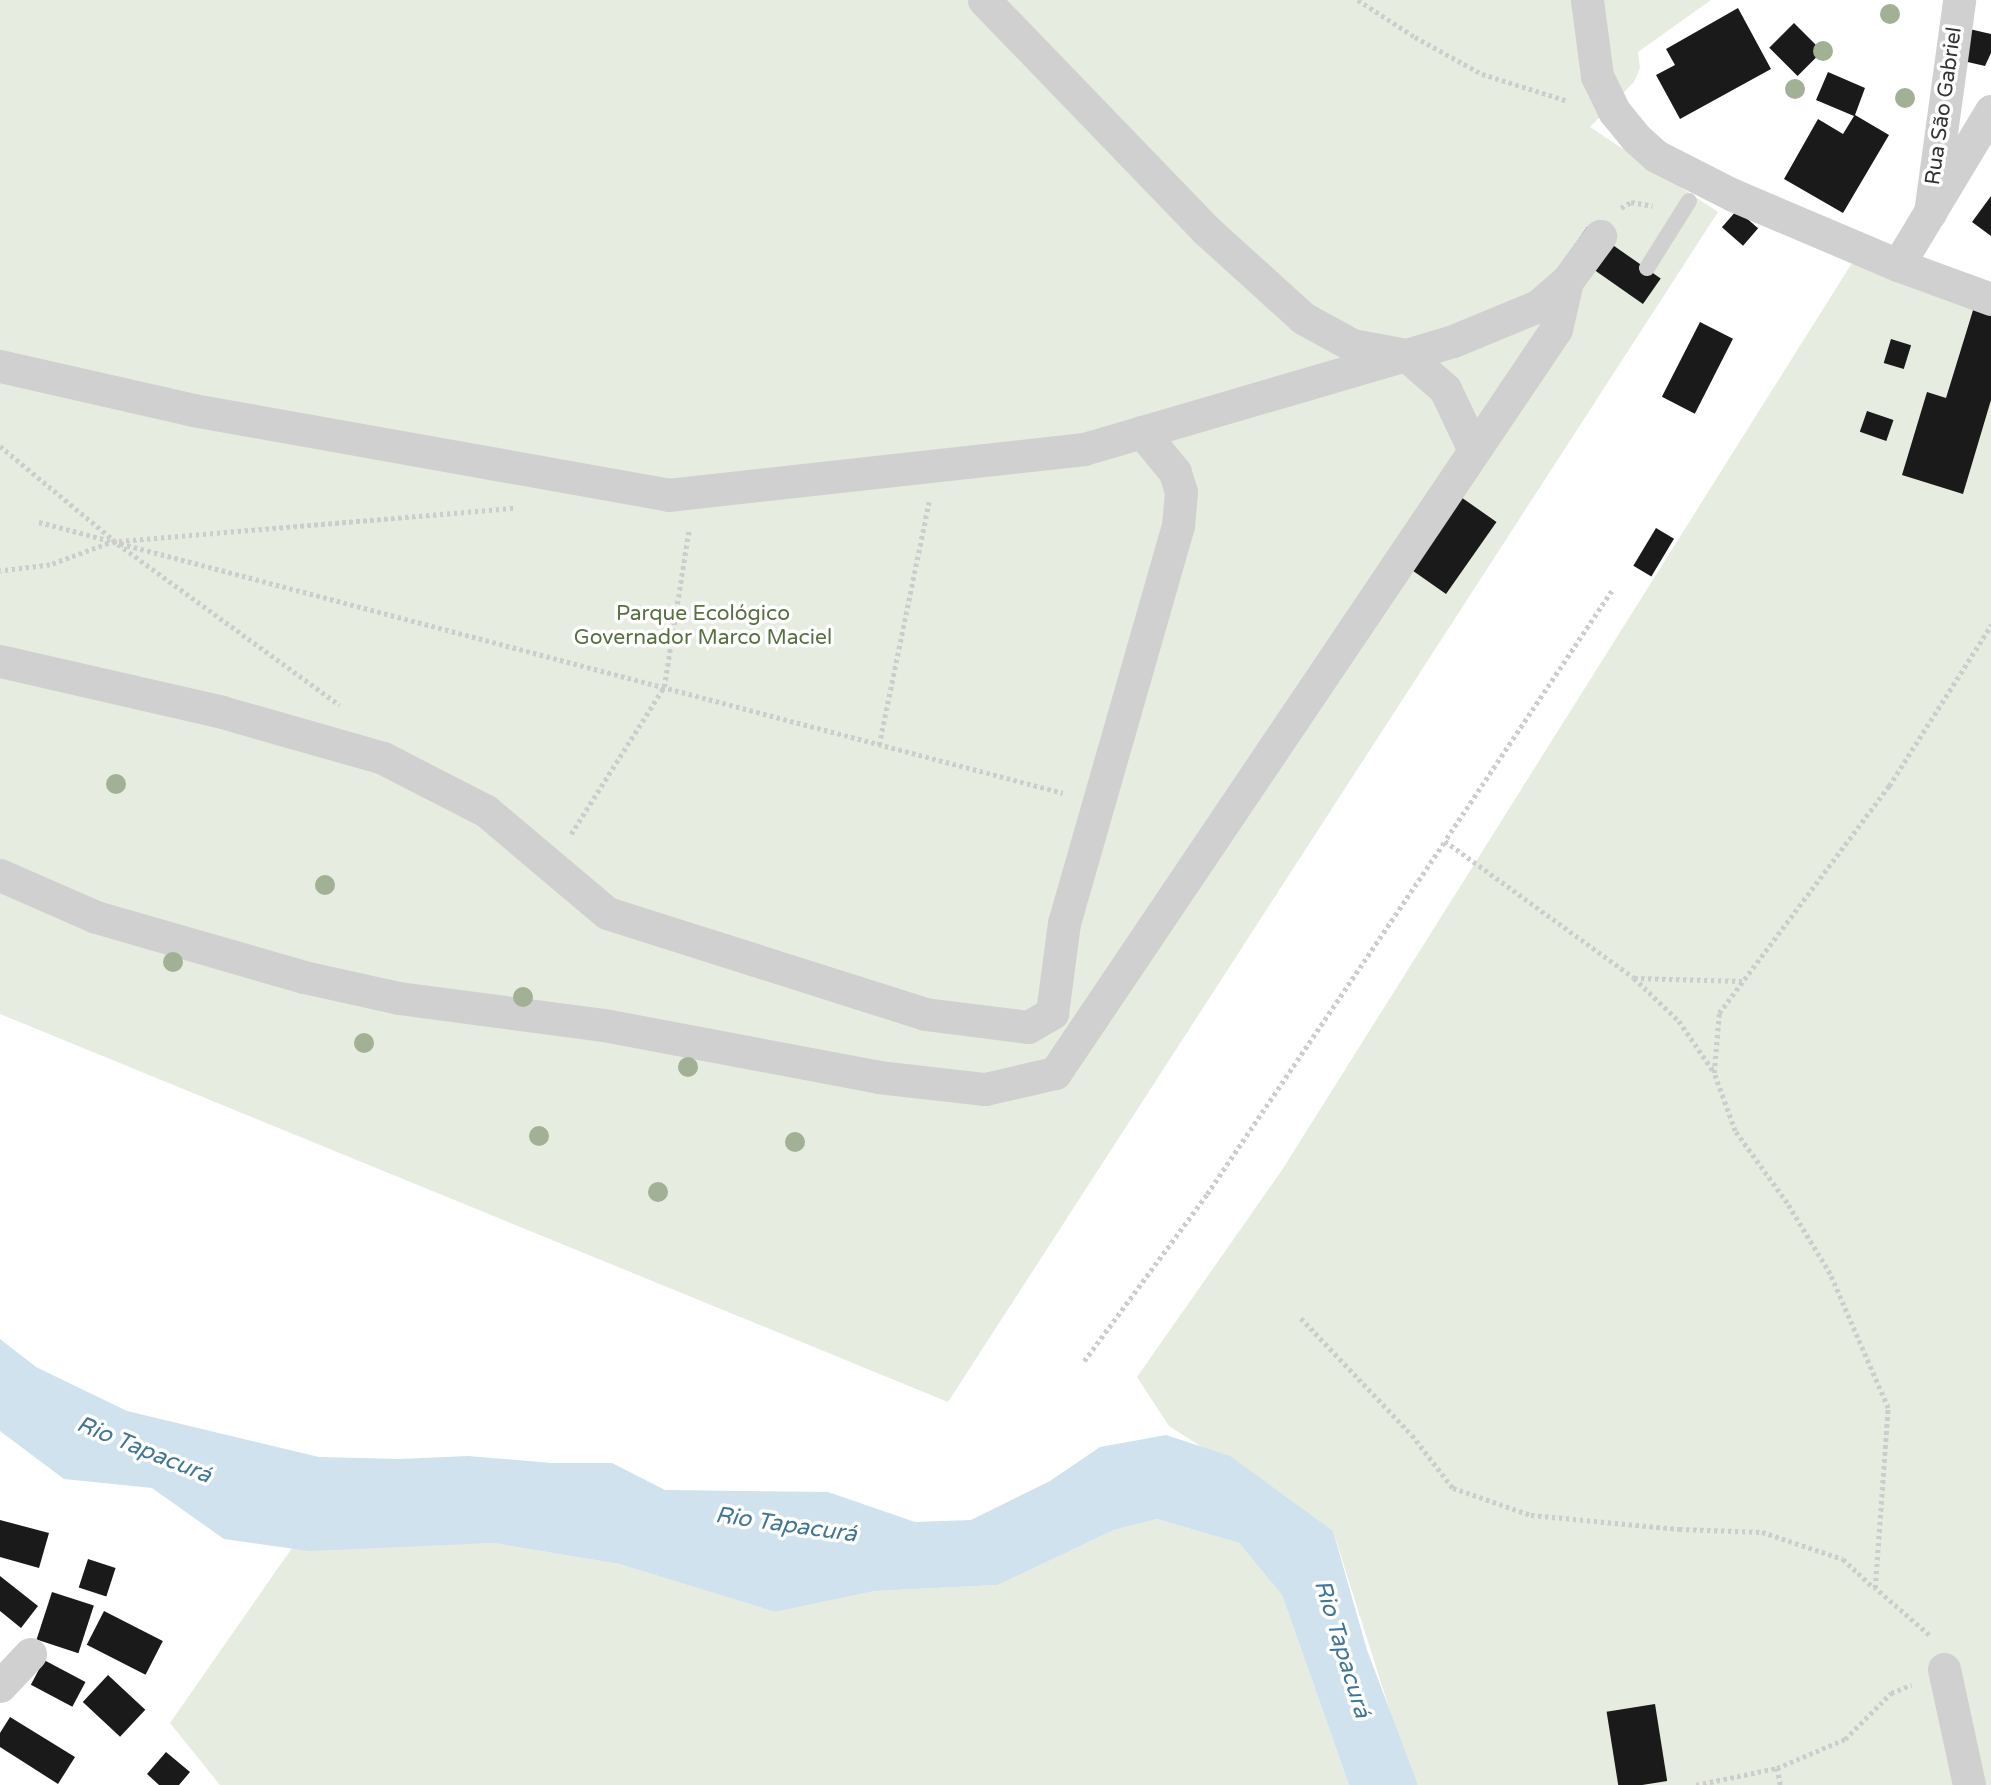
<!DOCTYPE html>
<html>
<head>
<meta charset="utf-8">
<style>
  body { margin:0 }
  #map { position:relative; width:1991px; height:1785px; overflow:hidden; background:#fff; font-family:"Varela Round",sans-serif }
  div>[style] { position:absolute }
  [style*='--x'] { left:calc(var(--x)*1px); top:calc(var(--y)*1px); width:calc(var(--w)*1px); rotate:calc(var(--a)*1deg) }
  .green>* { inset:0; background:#e6ecdf }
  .water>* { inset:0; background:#cfe2ee }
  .building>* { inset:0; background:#1a1a1a; transform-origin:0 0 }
  .path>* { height:4.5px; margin-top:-2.25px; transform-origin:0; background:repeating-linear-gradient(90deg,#cdcdcd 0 3.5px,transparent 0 7px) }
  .lane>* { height:16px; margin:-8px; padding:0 8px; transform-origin:8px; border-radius:8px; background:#d0d0d0 }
  .street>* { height:33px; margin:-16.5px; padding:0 16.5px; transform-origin:16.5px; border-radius:16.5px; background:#d0d0d0 }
  .trees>* { width:20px; height:20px; margin:-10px; border-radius:50%; background:#a2b095 }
  span { translate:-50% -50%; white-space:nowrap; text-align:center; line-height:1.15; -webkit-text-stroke:7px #fff; paint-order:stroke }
  .street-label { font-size:21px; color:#333 }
  .park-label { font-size:21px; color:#56703f }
  .water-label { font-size:23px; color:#3f7597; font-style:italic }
</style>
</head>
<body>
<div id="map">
  <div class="green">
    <i style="clip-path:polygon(0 0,1711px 0,1638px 52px,1640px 68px,1634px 82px,1590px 127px,1718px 212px,948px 1402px,0 1014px)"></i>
    <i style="clip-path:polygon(1852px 263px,1991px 316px,1991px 1785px,1418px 1785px,1395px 1727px,1333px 1531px,1169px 1426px,1137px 1377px,1282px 1170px)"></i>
    <i style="clip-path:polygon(1157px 1519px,1239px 1543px,1282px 1595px,1349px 1785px,220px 1785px,170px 1723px,292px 1548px,493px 1543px,619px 1564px,775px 1612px,875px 1591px,998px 1585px,1114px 1530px)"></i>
  </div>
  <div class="water">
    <i style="clip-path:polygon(0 1339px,36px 1367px,127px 1411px,319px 1457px,400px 1459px,468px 1456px,552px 1463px,612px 1463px,665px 1490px,828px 1492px,915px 1522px,971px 1520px,1050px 1481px,1100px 1447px,1166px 1435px,1230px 1456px,1333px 1531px,1367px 1650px,1418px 1785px,1349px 1785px,1282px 1595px,1239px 1543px,1157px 1519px,1114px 1530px,998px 1585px,875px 1591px,775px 1612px,619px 1564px,493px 1543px,309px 1551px,224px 1539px,152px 1488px,64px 1479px,0 1431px)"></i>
  </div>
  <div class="building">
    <i style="clip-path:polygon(1738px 8px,1771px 69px,1680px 119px,1656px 75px,1675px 65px,1666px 49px)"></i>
    <i style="left:1794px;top:23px;width:40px;height:35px;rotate:45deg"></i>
    <i style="clip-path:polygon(1965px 28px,1991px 34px,1991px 53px,1985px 66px,1959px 60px)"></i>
    <i style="clip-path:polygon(1828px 72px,1865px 88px,1855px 115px,1889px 135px,1843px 213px,1784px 179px,1818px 119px,1843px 134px,1854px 116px,1816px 100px)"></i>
    <i style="clip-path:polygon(1991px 196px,1991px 236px,1972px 222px)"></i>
    <i style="left:1737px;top:210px;width:28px;height:23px;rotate:41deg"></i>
    <i style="left:1587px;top:227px;width:90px;height:31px;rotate:35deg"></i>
    <i style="clip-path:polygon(1974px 307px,1991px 313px,1991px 400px,1963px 494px,1902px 475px,1927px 392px,1946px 398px)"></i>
    <i style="left:1700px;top:322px;width:37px;height:84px;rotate:27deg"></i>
    <i style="left:1891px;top:339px;width:21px;height:25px;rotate:17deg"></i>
    <i style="left:1867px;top:411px;width:28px;height:22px;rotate:19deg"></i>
    <i style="left:1458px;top:495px;width:47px;height:88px;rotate:35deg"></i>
    <i style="left:1656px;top:528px;width:21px;height:44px;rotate:31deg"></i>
    <i style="clip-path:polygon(0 1520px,49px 1533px,39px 1568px,0 1557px)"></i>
    <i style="left:88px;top:1559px;width:29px;height:30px;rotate:18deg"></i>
    <i style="clip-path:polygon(0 1576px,38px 1606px,21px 1628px,0 1611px)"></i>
    <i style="left:52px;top:1592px;width:44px;height:50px;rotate:18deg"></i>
    <i style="left:104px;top:1611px;width:66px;height:38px;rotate:27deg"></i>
    <i style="left:44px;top:1660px;width:47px;height:28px;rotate:28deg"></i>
    <i style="left:108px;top:1675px;width:51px;height:37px;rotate:43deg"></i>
    <i style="left:1655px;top:1704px;width:78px;height:49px;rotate:81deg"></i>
    <i style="clip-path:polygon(10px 1717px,75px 1757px,58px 1784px,0 1747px,0 1733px)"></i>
    <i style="clip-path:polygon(166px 1752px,190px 1772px,179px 1785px,159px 1785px,147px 1774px)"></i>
  </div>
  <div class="path">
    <i style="--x:1358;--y:0;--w:68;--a:33"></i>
    <i style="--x:1415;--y:37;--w:77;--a:28.9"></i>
    <i style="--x:1482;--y:74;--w:90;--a:17.4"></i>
    <i style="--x:1621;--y:208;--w:12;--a:-31"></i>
    <i style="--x:1631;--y:202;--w:22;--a:10"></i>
    <i style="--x:0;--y:446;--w:149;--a:39.6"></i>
    <i style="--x:115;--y:541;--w:69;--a:159.7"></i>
    <i style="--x:50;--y:565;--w:50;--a:173.2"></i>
    <i style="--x:39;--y:522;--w:1059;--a:14.82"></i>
    <i style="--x:119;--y:541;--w:397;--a:-4.8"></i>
    <i style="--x:118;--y:544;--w:274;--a:36"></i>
    <i style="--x:1612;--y:591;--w:301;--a:123.7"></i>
    <i style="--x:1445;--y:841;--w:233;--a:35.9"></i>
    <i style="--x:1634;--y:978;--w:108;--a:1.6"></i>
    <i style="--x:879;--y:745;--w:248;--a:-78.4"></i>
    <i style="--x:571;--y:834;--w:174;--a:-57.7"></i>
    <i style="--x:664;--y:687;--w:160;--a:-81"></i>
    <i style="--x:1634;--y:978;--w:62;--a:43.7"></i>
    <i style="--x:1679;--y:1021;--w:62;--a:55.5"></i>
    <i style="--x:1301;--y:1318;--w:161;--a:46.5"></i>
    <i style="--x:1412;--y:1435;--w:67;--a:52.3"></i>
    <i style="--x:1453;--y:1488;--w:83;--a:19.1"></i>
    <i style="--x:1531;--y:1515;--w:149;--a:5.4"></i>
    <i style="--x:1679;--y:1529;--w:83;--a:2.1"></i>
    <i style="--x:1762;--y:1532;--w:85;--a:18.4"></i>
    <i style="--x:1843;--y:1559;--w:42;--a:43.1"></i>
    <i style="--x:1084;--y:1361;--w:207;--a:-53.6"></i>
    <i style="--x:1207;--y:1194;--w:426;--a:-56"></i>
    <i style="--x:1929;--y:1635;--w:72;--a:-139"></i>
    <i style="--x:1875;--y:1588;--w:180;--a:-85.9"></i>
    <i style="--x:1888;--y:1408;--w:146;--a:-113.4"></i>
    <i style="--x:1830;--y:1274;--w:83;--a:-121.2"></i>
    <i style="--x:1787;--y:1203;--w:89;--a:-125.8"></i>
    <i style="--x:1735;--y:1131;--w:62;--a:-109.9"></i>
    <i style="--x:1714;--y:1073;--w:60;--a:-85.2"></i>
    <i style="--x:1719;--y:1013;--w:284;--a:-53.2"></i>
    <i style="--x:1889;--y:786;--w:191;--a:-57.6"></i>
    <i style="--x:1696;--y:1785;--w:83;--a:-11.9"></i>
    <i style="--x:1780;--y:1785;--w:17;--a:-100"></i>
    <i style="--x:1777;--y:1768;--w:74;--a:-23.1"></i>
    <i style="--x:1845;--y:1739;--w:65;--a:-45"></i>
    <i style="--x:1891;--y:1693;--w:22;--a:-22"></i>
  </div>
  <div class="lane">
    <i style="--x:1647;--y:268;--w:79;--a:-57.9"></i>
  </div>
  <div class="street">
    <i style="--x:984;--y:0;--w:320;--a:46"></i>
    <i style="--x:1206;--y:230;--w:131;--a:42.2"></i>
    <i style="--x:1303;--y:318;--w:56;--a:28.9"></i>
    <i style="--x:1352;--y:345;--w:55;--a:10.5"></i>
    <i style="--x:1406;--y:355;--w:49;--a:-16.6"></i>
    <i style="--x:1453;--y:341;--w:92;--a:-22.4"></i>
    <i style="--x:1538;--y:306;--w:38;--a:-41"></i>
    <i style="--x:1567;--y:281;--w:56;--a:-53.7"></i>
    <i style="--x:1587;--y:0;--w:77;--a:82.5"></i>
    <i style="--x:1597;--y:76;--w:39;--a:64"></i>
    <i style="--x:1614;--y:111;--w:35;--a:51"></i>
    <i style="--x:1636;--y:138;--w:27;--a:42"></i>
    <i style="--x:1656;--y:156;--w:86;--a:26.9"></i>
    <i style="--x:1733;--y:195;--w:179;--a:23"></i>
    <i style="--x:1898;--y:265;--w:99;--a:20.1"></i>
    <i style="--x:1930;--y:213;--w:215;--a:-82.2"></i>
    <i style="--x:1898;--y:265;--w:180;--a:-58.9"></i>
    <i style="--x:0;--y:366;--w:198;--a:12.8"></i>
    <i style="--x:193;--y:410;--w:483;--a:10.1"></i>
    <i style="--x:668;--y:495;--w:419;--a:-6.3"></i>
    <i style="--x:1084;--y:449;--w:335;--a:-16.3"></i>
    <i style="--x:1406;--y:355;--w:52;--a:41.1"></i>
    <i style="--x:1445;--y:389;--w:68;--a:64.6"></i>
    <i style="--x:0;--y:661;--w:228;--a:12.9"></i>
    <i style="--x:222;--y:712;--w:167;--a:15.9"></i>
    <i style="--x:383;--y:758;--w:116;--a:27.2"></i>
    <i style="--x:486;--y:811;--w:158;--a:40.1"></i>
    <i style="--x:607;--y:913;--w:334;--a:17.6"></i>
    <i style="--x:925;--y:1014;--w:104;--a:7.2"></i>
    <i style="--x:1028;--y:1027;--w:28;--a:-30"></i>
    <i style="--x:1052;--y:1013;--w:91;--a:-82.4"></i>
    <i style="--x:1064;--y:923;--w:413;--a:-74"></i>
    <i style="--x:1178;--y:526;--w:34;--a:-85"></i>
    <i style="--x:1181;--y:492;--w:21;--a:-107"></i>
    <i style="--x:1175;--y:472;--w:52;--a:-129.5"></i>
    <i style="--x:0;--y:875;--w:105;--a:23.6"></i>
    <i style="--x:96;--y:917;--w:216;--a:16.1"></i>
    <i style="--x:304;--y:977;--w:97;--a:12.5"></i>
    <i style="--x:399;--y:998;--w:207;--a:7.5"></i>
    <i style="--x:604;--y:1025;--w:279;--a:10.7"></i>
    <i style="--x:878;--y:1077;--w:108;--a:6.4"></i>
    <i style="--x:985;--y:1089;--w:72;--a:-12.9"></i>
    <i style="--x:1055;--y:1073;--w:897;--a:-56.04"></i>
    <i style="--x:1556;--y:329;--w:49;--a:-77.1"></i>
    <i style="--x:1944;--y:1669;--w:119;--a:77.8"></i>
    <i style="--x:0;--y:1686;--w:44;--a:-46.8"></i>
  </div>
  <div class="trees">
    <i style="left:1890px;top:14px"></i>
    <i style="left:1823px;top:51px"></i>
    <i style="left:1795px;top:89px"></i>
    <i style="left:1905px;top:98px"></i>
    <i style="left:116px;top:784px"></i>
    <i style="left:325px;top:885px"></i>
    <i style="left:173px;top:962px"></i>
    <i style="left:523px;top:997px"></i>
    <i style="left:364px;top:1043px"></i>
    <i style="left:688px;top:1067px"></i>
    <i style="left:539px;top:1136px"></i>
    <i style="left:795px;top:1142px"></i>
    <i style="left:658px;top:1192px"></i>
  </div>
  <div class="street-label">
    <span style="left:1944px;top:106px;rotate:-82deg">Rua São Gabriel</span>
  </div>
  <div class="park-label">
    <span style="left:703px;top:626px">Parque Ecológico<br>Governador Marco Maciel</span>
  </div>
  <div class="water-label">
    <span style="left:144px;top:1450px;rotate:22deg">Rio Tapacurá</span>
    <span style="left:786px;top:1525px;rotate:8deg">Rio Tapacurá</span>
    <span style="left:1342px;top:1649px;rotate:73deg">Rio Tapacurá</span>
  </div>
</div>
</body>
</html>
